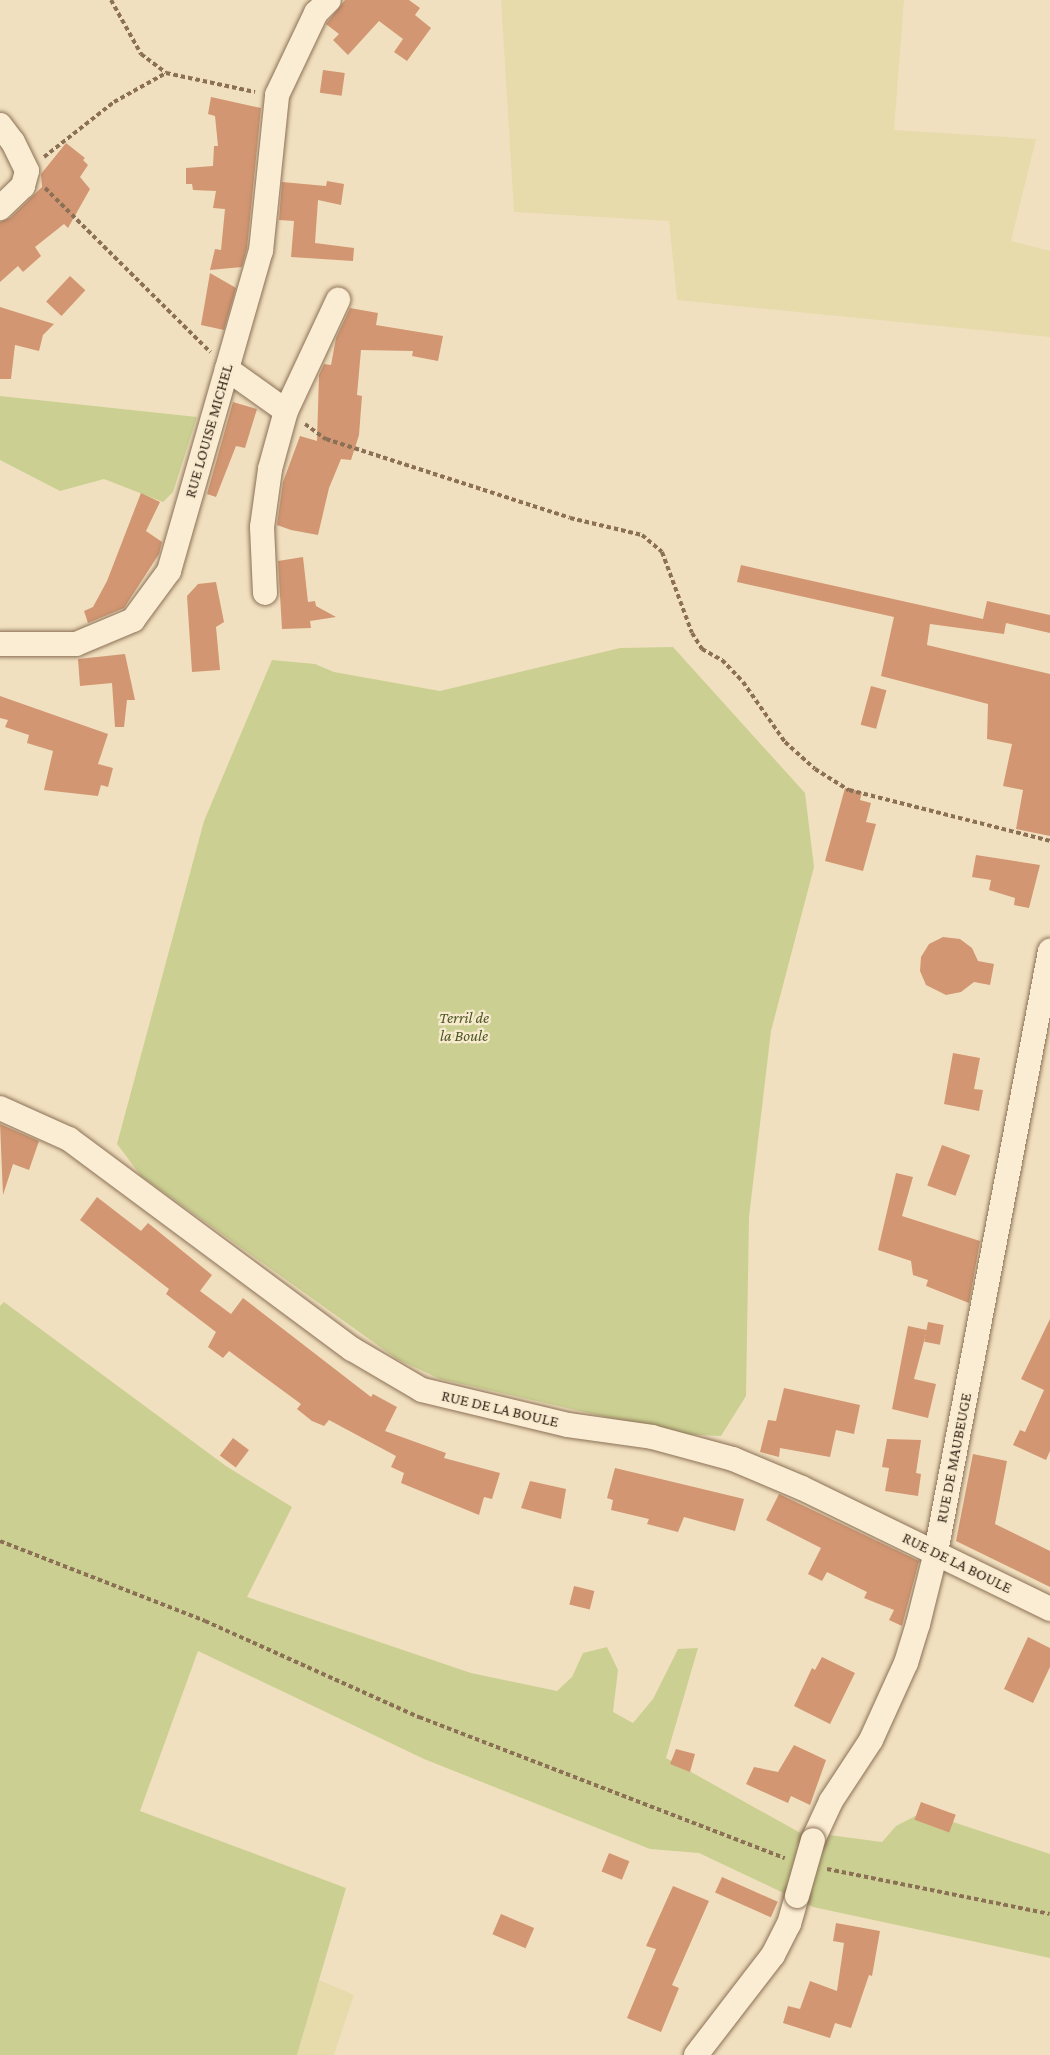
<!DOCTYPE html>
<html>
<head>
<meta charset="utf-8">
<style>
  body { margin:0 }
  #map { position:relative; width:1050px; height:2055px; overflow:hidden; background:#f1e0bf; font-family:"Crimson Pro",serif }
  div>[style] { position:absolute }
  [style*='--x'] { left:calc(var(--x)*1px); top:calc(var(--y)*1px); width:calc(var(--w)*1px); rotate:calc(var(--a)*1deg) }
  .farmland>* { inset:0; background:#e7dbac }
  .green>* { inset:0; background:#cbd092 }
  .building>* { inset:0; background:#d29672; transform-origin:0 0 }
  .path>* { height:4px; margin-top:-2px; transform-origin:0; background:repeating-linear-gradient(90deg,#8b7056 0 4.5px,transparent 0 7.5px) }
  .roads { filter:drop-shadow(0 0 2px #8b7056) drop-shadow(0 0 2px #8b7056) }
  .street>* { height:24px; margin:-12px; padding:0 12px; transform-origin:12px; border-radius:12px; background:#fbedd3 }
  .bridges { filter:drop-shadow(0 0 2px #8b7056) drop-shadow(0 0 2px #8b7056) }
  .street-bridge>* { height:24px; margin:-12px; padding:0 12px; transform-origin:12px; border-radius:12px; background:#fbedd3 }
  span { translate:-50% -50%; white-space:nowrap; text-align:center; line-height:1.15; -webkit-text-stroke:4.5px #f8eacf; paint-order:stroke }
  .street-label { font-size:16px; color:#39291c }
  .park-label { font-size:16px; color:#4c5721; font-style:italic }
</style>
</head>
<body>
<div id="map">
  <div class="farmland">
    <i style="clip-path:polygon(501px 0,904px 0,894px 130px,1036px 139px,1011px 241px,1050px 251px,1050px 337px,677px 300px,669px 221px,514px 212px)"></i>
    <i style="clip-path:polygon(319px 1980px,354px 1995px,334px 2055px,297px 2055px)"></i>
  </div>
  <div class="green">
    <i style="clip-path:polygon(0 396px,197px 417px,173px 492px,163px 502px,104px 479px,60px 491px,0 460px)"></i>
    <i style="clip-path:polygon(673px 647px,805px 793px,814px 867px,771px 1031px,749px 1217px,746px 1396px,721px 1436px,680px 1434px,440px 1379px,397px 1359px,141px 1176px,117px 1144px,204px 821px,272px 660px,315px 664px,334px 672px,440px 691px,620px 648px)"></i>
    <i style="clip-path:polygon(4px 1302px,226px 1466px,292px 1507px,247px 1597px,471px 1673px,557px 1691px,572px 1677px,583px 1653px,607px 1647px,618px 1670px,613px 1712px,633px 1723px,653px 1699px,678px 1649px,698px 1648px,666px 1758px,813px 1840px,829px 1835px,882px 1842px,896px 1826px,923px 1812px,1050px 1854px,1050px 1958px,813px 1907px,699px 1853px,650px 1849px,424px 1759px,198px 1651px,140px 1811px,346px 1888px,297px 2055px,0 2055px,0 1306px)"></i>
  </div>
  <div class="building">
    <i style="clip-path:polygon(345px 0,409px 0,420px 8px,415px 15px,431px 28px,407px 61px,394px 52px,403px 39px,379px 21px,348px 55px,333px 40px,339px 34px,326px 24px)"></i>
    <i style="left:323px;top:70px;width:22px;height:23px;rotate:8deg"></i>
    <i style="clip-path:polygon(211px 97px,261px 108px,247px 248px,242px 267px,210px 270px,215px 249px,221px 250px,225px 209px,213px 208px,216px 191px,193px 190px,192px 184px,186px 184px,186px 168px,213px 166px,214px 146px,218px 146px,215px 116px,208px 114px)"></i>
    <i style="clip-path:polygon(66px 143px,85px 158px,83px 160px,88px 165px,80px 177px,90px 189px,68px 228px,64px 224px,35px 247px,41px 256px,23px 272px,18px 266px,0 282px,0 222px,10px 218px,42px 187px,41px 174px)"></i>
    <i style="clip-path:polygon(327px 181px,344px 184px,341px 205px,318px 200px,315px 243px,354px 248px,353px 261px,291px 257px,294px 221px,279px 220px,282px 182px,326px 186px)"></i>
    <i style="clip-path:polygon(210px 273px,236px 288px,224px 330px,201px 325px)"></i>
    <i style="left:70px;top:276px;width:21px;height:35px;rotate:43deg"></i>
    <i style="clip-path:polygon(0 307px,54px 324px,43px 335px,39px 351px,15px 345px,11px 379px,0 379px)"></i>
    <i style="clip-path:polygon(350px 308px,378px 313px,376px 325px,443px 336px,438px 361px,412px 356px,413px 351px,361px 350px,357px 395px,362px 396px,359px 435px,351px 460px,341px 459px,329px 488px,318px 535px,291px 530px,277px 525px,283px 482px,300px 436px,317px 441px,319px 375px,324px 364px,331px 365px,336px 338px)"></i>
    <i style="clip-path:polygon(233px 402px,257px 409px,245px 448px,236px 446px,216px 497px,207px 494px)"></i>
    <i style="clip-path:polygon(141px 493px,160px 502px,146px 531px,162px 542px,159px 554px,124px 608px,88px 623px,84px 611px,93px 607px,107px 581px)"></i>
    <i style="clip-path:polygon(303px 557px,308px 602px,315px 601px,316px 606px,336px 617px,310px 621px,311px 628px,282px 629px,278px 561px)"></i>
    <i style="clip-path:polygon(741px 565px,983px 619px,987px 601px,1050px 615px,1050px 633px,1006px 623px,1004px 634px,930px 624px,927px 645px,1050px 674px,1050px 836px,1016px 829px,1023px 790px,1003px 786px,1012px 744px,987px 739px,988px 704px,881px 676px,894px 617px,737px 582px)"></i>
    <i style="clip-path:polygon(216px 582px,224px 622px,216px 627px,220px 670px,192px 672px,187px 596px,198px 584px)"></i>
    <i style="clip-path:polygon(125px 654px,135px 700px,127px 700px,124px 727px,115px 727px,112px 683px,80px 686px,78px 659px)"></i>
    <i style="left:871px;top:686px;width:16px;height:40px;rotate:15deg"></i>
    <i style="clip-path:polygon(0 696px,108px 734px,98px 764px,113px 768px,108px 787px,101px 785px,98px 796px,44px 790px,53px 751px,27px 743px,29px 735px,5px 727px,8px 720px,0 718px)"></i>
    <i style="clip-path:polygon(845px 788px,862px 792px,860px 800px,871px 803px,866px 822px,876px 824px,863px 871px,825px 861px)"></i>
    <i style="clip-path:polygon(976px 855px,1040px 865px,1029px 908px,1014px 905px,1015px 898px,989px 890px,991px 880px,972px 877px)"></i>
    <i style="clip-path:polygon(943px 937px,960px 939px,972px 948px,978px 961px,994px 964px,990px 985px,974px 982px,961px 992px,946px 995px,926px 985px,920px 971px,921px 957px,929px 944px)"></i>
    <i style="clip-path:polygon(953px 1053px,980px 1058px,974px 1089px,983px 1090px,979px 1111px,944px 1104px)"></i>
    <i style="clip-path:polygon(0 1124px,39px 1141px,29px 1170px,13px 1164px,3px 1195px)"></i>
    <i style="left:942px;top:1145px;width:30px;height:43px;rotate:20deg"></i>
    <i style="clip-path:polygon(896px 1173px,913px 1177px,902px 1216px,980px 1241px,969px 1303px,926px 1286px,928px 1280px,913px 1275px,911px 1261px,878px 1250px)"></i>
    <i style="clip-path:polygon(97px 1197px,141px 1231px,148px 1223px,212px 1275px,200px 1291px,231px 1314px,243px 1298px,371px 1397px,373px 1394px,397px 1407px,385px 1431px,446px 1453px,444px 1458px,500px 1473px,492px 1499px,484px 1497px,479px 1515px,401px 1483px,404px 1473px,391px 1467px,396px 1456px,329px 1420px,324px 1426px,312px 1421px,297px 1409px,301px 1404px,229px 1351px,223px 1358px,208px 1347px,216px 1332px,166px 1294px,169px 1289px,80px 1220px)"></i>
    <i style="clip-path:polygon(1050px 1319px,1050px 1451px,1046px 1460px,1013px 1445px,1020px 1430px,1025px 1432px,1044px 1390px,1021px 1379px)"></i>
    <i style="left:928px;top:1322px;width:16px;height:20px;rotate:11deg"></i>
    <i style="clip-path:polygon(908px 1326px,927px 1330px,914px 1379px,936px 1384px,928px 1418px,892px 1409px)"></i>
    <i style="clip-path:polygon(784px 1388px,860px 1405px,854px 1434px,836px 1430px,830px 1457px,780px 1448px,779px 1457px,760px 1452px,768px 1420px,776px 1421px)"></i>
    <i style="left:233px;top:1438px;width:20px;height:22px;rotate:37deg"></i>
    <i style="clip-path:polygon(887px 1439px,921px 1440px,916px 1473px,921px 1474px,918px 1496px,885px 1491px,889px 1468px,882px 1467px)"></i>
    <i style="clip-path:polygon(973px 1454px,1007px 1461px,995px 1524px,1050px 1551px,1050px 1587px,956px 1541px)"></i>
    <i style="clip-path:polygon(615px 1468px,744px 1499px,735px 1531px,684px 1517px,678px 1532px,647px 1524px,649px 1519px,611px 1510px,613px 1500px,607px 1498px)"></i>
    <i style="clip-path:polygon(530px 1481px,566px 1489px,561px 1519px,521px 1508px)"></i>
    <i style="clip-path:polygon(779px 1494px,919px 1561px,902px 1626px,889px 1620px,894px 1610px,864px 1598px,867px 1592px,827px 1572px,822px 1581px,808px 1574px,821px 1548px,766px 1520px)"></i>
    <i style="left:574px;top:1586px;width:21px;height:19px;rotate:14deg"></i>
    <i style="clip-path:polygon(1028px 1637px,1050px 1648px,1050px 1667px,1033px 1703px,1004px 1689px)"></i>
    <i style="clip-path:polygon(822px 1657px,855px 1673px,830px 1724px,794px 1706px,812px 1668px,815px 1670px)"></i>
    <i style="clip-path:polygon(794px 1745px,826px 1760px,810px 1805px,791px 1796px,788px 1803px,746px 1784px,754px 1767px,778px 1772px)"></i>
    <i style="clip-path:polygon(676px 1749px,695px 1754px,690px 1772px,670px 1764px)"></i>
    <i style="left:921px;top:1802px;width:37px;height:19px;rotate:20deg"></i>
    <i style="left:609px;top:1853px;width:22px;height:20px;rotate:22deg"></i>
    <i style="left:722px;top:1877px;width:61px;height:17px;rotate:24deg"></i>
    <i style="clip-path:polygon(673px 1886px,709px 1901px,672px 1985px,679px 1988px,661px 2032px,627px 2018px,656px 1949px,646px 1946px)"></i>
    <i style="left:501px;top:1914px;width:36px;height:22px;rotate:23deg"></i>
    <i style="clip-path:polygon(836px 1923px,880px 1931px,872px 1976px,869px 1975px,851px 2028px,835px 2023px,830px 2038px,783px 2023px,788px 2006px,800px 2009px,810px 1981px,837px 1991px,844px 1943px,833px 1941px)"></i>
  </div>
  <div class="path">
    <i style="--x:111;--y:0;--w:62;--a:60.9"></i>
    <i style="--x:141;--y:54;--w:31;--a:37"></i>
    <i style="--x:166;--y:73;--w:91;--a:12.1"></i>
    <i style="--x:44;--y:157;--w:89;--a:-38.2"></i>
    <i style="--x:114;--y:102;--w:60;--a:-29.1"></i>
    <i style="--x:45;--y:188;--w:233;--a:44.8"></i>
    <i style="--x:305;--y:424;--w:26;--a:36"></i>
    <i style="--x:326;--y:439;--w:256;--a:17.9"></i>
    <i style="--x:570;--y:518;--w:74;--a:13.3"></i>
    <i style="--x:642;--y:535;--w:26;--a:40"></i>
    <i style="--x:662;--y:552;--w:86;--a:69.7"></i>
    <i style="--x:692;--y:633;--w:19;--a:58"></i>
    <i style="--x:702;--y:649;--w:23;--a:29"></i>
    <i style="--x:722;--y:660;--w:30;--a:46"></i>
    <i style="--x:743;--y:682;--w:73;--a:55"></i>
    <i style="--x:785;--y:742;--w:40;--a:42"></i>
    <i style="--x:815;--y:769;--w:40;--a:32"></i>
    <i style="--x:849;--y:790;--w:207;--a:14.2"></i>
    <i style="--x:0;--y:1541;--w:220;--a:21.3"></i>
    <i style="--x:205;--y:1621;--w:235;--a:24.2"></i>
    <i style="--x:419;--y:1717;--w:392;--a:21.1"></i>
    <i style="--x:827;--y:1869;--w:227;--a:11.4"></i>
  </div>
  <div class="roads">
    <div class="street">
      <i style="--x:0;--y:125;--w:21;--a:53"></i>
      <i style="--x:13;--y:142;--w:32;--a:64"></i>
      <i style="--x:27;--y:171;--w:16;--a:105"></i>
      <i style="--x:23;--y:186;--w:32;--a:136"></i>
      <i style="--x:227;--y:369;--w:72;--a:35.4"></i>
      <i style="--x:265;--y:593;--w:66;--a:-92.6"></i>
      <i style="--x:262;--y:527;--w:59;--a:-82.1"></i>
      <i style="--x:270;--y:469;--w:60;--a:-74.6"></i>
      <i style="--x:286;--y:411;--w:123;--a:-64.9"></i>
      <i style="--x:0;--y:644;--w:76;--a:0"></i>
      <i style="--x:76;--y:644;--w:62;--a:-22.8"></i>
      <i style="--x:133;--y:620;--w:61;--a:-53.7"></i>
      <i style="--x:169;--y:571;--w:333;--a:-74"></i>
      <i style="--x:261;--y:251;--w:157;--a:-84.1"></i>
      <i style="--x:277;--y:95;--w:91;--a:-64.6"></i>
      <i style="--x:316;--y:13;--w:18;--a:-45"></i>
      <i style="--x:0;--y:1108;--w:76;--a:24.2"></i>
      <i style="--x:69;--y:1139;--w:352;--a:36.6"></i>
      <i style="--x:352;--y:1349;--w:81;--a:30.4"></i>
      <i style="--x:422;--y:1390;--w:150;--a:13.5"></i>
      <i style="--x:568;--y:1425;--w:85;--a:8.1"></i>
      <i style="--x:652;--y:1437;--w:84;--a:15.2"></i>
      <i style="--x:733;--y:1459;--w:75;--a:22.8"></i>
      <i style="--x:802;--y:1488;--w:276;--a:26"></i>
      <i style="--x:813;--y:1840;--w:43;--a:-65.2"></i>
      <i style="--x:831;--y:1801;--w:73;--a:-56.7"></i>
      <i style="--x:871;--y:1740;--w:85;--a:-65.6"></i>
      <i style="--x:906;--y:1663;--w:41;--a:-72.9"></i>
      <i style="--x:918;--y:1624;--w:74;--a:-76"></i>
      <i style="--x:936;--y:1552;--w:612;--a:-79.26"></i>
      <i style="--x:696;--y:2055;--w:126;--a:-52.4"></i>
      <i style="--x:773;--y:1955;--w:35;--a:-63"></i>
      <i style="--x:789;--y:1924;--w:29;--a:-74"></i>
    </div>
  </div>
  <div class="bridges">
    <div class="street-bridge">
      <i style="--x:797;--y:1896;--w:58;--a:-74.1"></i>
    </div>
  </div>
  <div class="street-label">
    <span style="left:209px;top:431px;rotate:-74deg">RUE LOUISE MICHEL</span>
    <span style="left:500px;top:1409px;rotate:13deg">RUE DE LA BOULE</span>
    <span style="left:954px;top:1458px;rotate:-79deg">RUE DE MAUBEUGE</span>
    <span style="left:957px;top:1563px;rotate:26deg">RUE DE LA BOULE</span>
  </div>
  <div class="park-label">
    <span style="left:464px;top:1027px">Terril de<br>la Boule</span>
  </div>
</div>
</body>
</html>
